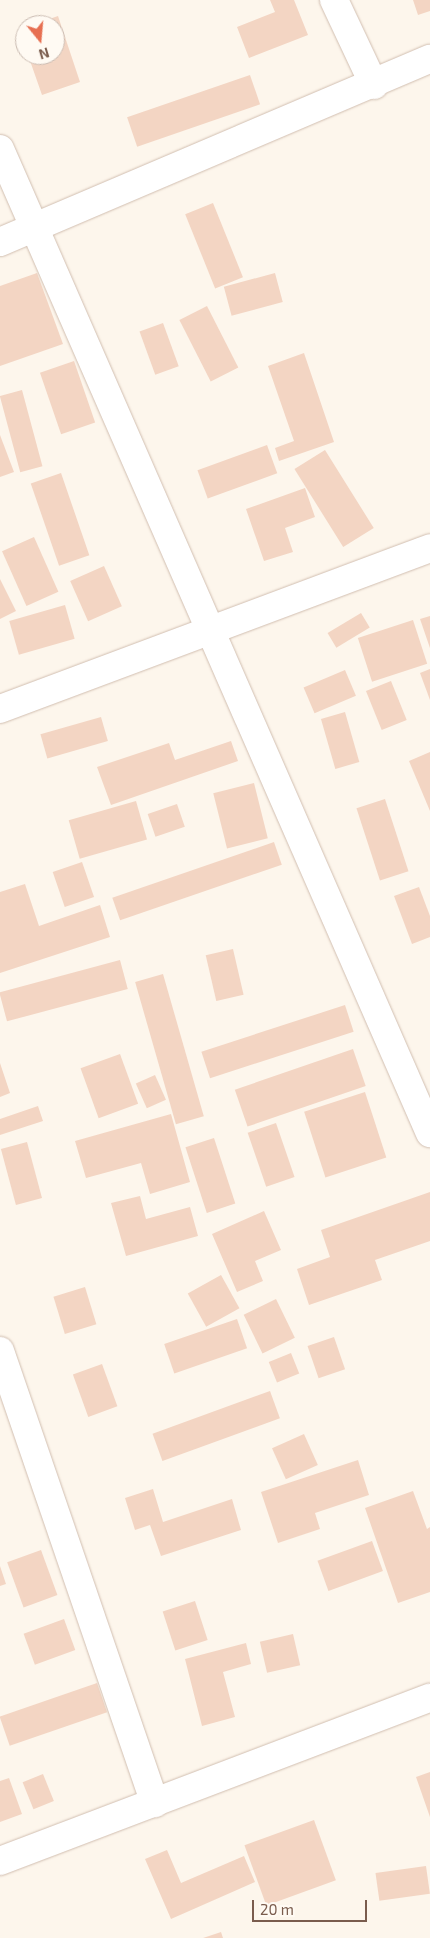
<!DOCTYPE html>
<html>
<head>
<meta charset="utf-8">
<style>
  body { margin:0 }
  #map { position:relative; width:430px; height:1938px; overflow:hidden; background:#fdf6ec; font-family:"Exo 2",sans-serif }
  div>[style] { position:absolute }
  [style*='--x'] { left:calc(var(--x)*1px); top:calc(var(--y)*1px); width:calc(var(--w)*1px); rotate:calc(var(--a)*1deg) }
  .building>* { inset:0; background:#f3d5c3; transform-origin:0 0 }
  .roads { filter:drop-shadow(0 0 1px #d1beb0) drop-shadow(0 0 1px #d1beb0) }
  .street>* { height:28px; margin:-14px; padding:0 14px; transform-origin:14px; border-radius:14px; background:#fff }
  span { translate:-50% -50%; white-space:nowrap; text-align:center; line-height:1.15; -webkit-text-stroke:4px #fffaf3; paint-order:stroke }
  .north { position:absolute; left:15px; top:15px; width:50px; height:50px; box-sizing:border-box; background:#fffaf3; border:1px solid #cabbb1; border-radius:50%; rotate:163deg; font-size:14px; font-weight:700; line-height:20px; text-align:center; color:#7a5c4d }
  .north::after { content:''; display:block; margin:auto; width:18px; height:22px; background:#e76f51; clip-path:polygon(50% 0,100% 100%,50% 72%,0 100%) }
  .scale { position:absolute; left:252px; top:1900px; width:115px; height:22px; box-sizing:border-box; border:2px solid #7a5c4d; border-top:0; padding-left:6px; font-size:15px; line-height:18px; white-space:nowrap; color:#7a5c4d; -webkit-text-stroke:4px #fffaf3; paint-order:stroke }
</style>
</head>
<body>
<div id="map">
  <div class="building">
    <i style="clip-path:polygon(270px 0,294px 0,308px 35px,249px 58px,237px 27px,275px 12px)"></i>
    <i style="clip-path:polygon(413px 0,430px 0,430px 11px,418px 15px)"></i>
    <i style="clip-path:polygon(58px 16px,80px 82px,42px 95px,28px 55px,55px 55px,55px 25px,32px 25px)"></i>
    <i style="clip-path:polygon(25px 27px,25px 44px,19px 29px)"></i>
    <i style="left:250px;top:75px;width:31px;height:130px;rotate:71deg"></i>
    <i style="left:213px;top:203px;width:80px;height:30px;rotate:68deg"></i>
    <i style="clip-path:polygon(37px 273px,63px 344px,0 366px,0 286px)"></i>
    <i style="left:275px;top:273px;width:30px;height:53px;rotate:75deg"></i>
    <i style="left:207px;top:306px;width:69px;height:31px;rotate:63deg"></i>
    <i style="left:163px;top:323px;width:46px;height:25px;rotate:70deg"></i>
    <i style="clip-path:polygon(304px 353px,334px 442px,279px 461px,275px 448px,294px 441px,268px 366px)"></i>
    <i style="left:74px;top:361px;width:65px;height:36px;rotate:71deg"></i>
    <i style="left:22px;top:390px;width:79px;height:23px;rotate:75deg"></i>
    <i style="clip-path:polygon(0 435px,14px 472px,0 477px)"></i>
    <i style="left:267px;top:445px;width:30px;height:74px;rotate:70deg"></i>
    <i style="left:325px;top:450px;width:92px;height:36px;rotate:58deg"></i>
    <i style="left:61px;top:473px;width:87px;height:32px;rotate:71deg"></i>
    <i style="clip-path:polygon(305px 488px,315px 517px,285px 528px,293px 552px,264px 561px,246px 509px)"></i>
    <i style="left:34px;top:537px;width:60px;height:35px;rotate:66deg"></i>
    <i style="left:104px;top:566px;width:44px;height:37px;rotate:66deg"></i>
    <i style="clip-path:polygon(0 579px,16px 611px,0 619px)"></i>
    <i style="left:65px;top:605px;width:35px;height:58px;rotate:74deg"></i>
    <i style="left:361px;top:613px;width:17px;height:39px;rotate:59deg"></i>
    <i style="clip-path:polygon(430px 616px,430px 648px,420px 619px)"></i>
    <i style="left:413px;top:620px;width:46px;height:58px;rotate:72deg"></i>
    <i style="clip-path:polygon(430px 669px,430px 700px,420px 673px)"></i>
    <i style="left:345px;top:670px;width:28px;height:45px;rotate:67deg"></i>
    <i style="left:391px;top:681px;width:42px;height:27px;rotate:68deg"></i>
    <i style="left:345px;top:712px;width:52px;height:25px;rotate:74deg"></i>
    <i style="left:101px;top:717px;width:25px;height:63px;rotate:74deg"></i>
    <i style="clip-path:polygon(231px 741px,238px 761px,111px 805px,97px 767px,169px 743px,175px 760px)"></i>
    <i style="clip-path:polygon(430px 752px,430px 811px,409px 761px)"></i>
    <i style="left:254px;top:783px;width:57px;height:42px;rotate:76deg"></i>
    <i style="left:385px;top:799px;width:76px;height:30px;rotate:72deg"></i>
    <i style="left:136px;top:801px;width:40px;height:70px;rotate:74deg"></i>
    <i style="left:177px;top:804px;width:24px;height:31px;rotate:71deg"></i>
    <i style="left:274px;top:842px;width:24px;height:171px;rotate:71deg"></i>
    <i style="left:82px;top:862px;width:37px;height:31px;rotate:71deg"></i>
    <i style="clip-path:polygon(25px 884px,39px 926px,100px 905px,110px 937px,0 973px,0 892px)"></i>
    <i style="clip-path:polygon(419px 887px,430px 916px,430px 937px,412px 944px,394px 896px)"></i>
    <i style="left:233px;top:949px;width:47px;height:28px;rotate:77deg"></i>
    <i style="left:120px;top:960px;width:30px;height:125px;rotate:75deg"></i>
    <i style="left:163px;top:974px;width:148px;height:29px;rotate:74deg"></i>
    <i style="left:345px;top:1005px;width:28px;height:151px;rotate:72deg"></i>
    <i style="left:353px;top:1049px;width:39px;height:125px;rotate:71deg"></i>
    <i style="left:120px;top:1054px;width:53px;height:42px;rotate:70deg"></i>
    <i style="clip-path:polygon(0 1063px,10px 1093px,0 1097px)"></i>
    <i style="left:155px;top:1075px;width:27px;height:21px;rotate:66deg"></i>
    <i style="left:365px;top:1092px;width:69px;height:64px;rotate:72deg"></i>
    <i style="clip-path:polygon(38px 1106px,43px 1121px,0 1135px,0 1119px)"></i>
    <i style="clip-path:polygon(171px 1114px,190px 1182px,150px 1194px,141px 1163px,86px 1178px,75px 1141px)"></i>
    <i style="left:276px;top:1123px;width:57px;height:30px;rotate:71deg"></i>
    <i style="left:214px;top:1138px;width:69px;height:30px;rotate:72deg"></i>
    <i style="left:27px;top:1142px;width:58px;height:27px;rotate:75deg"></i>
    <i style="clip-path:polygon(430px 1192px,430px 1241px,375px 1260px,382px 1280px,309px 1305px,297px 1269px,330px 1257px,321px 1230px)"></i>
    <i style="clip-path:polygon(140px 1196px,146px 1219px,190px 1207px,198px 1236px,126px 1256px,111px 1203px)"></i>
    <i style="clip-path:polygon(264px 1211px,281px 1250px,255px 1261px,263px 1281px,237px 1292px,212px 1234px)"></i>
    <i style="left:221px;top:1275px;width:38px;height:38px;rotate:61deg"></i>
    <i style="left:85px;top:1287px;width:39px;height:33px;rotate:73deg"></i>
    <i style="left:276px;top:1299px;width:43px;height:36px;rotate:64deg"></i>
    <i style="left:237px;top:1319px;width:31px;height:77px;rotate:71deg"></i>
    <i style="left:334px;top:1337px;width:34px;height:28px;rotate:71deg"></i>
    <i style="left:291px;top:1353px;width:22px;height:24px;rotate:68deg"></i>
    <i style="left:102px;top:1364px;width:45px;height:31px;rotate:70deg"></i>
    <i style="left:270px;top:1391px;width:29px;height:125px;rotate:70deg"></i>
    <i style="left:304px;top:1434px;width:34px;height:35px;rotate:66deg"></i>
    <i style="clip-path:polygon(358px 1460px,369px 1495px,315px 1513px,320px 1529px,278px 1543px,261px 1492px)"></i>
    <i style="clip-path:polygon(153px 1489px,163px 1522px,232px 1499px,241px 1530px,161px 1556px,150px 1525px,135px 1530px,125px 1498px)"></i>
    <i style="clip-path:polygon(413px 1491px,427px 1529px,430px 1527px,430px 1592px,398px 1603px,365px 1508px)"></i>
    <i style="left:372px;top:1541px;width:32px;height:58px;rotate:70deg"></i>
    <i style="left:41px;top:1550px;width:48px;height:36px;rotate:70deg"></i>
    <i style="clip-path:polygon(0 1566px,6px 1584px,0 1586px)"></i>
    <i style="left:195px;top:1601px;width:41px;height:34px;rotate:72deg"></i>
    <i style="left:64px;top:1619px;width:33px;height:43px;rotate:70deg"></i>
    <i style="left:293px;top:1634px;width:32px;height:34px;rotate:77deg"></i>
    <i style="clip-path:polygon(246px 1643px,251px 1664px,223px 1672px,235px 1717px,202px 1726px,185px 1659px)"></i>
    <i style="left:97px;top:1683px;width:31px;height:103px;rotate:71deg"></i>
    <i style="clip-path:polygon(430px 1772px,430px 1817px,416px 1777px)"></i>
    <i style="left:43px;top:1774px;width:29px;height:22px;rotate:68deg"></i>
    <i style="clip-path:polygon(9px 1778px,22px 1814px,0 1822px,0 1781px)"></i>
    <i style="left:314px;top:1820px;width:64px;height:74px;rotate:70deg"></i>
    <i style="clip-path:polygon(167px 1850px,181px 1883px,244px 1856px,255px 1882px,171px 1919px,145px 1859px)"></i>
    <i style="left:426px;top:1866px;width:28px;height:51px;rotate:82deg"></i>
    <i style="clip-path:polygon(221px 1932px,223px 1938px,203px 1938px)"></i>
  </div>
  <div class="roads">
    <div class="street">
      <i style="--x:334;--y:0;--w:94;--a:64.8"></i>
      <i style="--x:0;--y:149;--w:1074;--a:66.4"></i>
      <i style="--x:0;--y:242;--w:467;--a:-23.1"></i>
      <i style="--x:0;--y:709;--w:459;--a:-20.5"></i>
      <i style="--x:0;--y:1351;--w:478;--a:71.1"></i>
      <i style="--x:0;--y:1861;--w:460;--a:-20.8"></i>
    </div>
  </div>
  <div class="north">N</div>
  <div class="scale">20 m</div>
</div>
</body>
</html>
